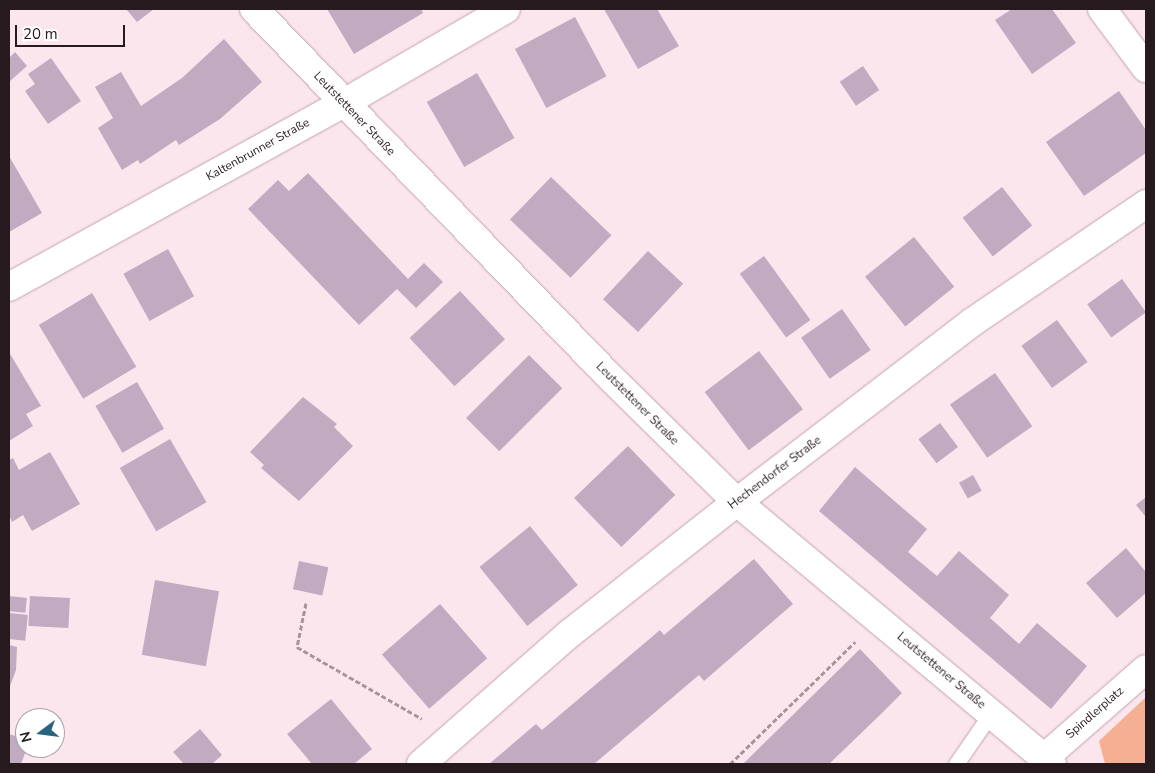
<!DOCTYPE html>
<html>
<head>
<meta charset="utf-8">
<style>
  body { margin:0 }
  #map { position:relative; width:1155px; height:773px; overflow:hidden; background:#fbe6ee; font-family:"Nunito Sans",sans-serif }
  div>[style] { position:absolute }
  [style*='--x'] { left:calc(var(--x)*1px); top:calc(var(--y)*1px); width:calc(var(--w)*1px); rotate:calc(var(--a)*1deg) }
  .green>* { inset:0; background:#f5af92 }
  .building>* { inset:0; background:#c2aac1; transform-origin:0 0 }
  .path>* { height:3px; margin-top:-1.5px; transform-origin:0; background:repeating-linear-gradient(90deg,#a6949b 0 5px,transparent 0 7.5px) }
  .roads { filter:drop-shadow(0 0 1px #c4a2af) drop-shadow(0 0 1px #c4a2af) }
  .service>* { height:15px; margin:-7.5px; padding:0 7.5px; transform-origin:7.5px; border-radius:7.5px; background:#fff }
  .minor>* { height:28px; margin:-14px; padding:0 14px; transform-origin:14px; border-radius:14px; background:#fff }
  span { translate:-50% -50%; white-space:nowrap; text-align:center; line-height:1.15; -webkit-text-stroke:4px #fff; paint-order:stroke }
  .street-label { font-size:12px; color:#271a1f }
  .frame { position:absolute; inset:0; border:10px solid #271a1f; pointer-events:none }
  .north { position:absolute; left:15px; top:708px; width:50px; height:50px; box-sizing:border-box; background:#fff; border:1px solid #a9a3a5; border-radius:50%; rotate:255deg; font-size:14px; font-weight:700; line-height:20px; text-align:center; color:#271a1f }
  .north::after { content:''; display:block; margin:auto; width:18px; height:22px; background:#28657c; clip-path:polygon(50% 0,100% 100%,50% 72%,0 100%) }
  .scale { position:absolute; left:15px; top:25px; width:110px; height:22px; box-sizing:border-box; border:2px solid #271a1f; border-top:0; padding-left:6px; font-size:15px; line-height:18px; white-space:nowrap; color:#271a1f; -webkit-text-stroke:4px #fff; paint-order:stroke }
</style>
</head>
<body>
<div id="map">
  <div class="green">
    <i style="clip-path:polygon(1146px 697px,1146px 764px,1105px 764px,1099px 741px)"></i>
  </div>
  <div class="building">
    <i style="clip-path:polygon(126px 9px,154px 9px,137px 22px)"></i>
    <i style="clip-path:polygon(327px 9px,421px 9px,423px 13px,354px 54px)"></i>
    <i style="clip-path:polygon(604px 9px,657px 9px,679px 46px,638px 69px)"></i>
    <i style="clip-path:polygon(1012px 9px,1052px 9px,1076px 43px,1032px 74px,995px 20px)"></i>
    <i style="left:575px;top:17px;width:67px;height:68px;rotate:62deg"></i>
    <i style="clip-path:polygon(224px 39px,262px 82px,220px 119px,179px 145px,176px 140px,140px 164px,138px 160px,122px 170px,98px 128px,113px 118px,95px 87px,121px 72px,141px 106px,182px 78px)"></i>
    <i style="clip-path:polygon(15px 52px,27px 66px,9px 82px,9px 58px)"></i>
    <i style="clip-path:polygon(51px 58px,81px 101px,48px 124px,25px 91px,35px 84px,28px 74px)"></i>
    <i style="left:863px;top:66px;width:29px;height:28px;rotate:56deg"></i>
    <i style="left:477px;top:73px;width:75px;height:58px;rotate:60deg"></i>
    <i style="clip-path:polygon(1119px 91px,1146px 130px,1146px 153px,1084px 196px,1046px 142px)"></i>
    <i style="clip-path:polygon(9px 156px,42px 213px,9px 232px)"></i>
    <i style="clip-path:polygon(308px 173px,408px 279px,424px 263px,443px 282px,416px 308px,397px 289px,359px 325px,248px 209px,278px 180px,289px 191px)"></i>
    <i style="left:551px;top:177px;width:84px;height:59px;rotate:44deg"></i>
    <i style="left:1002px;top:187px;width:49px;height:50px;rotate:52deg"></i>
    <i style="left:914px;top:237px;width:64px;height:63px;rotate:51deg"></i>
    <i style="left:168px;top:249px;width:54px;height:51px;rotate:61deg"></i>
    <i style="left:648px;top:251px;width:48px;height:66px;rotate:43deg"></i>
    <i style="left:764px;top:256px;width:79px;height:30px;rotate:54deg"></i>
    <i style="left:1122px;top:279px;width:41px;height:43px;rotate:54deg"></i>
    <i style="left:460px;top:291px;width:66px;height:69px;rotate:47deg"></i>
    <i style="left:92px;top:293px;width:86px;height:62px;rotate:59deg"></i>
    <i style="left:842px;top:309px;width:50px;height:50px;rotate:55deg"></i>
    <i style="left:1057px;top:320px;width:52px;height:44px;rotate:54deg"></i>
    <i style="left:759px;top:351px;width:73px;height:68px;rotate:53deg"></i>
    <i style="clip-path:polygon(9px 352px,41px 406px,26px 414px,33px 426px,9px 441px)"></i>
    <i style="left:529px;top:355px;width:47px;height:89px;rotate:45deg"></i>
    <i style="left:995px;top:373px;width:65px;height:55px;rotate:55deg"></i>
    <i style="left:137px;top:382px;width:54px;height:48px;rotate:60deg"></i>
    <i style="clip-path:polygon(303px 397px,337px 424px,334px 427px,353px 446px,299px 501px,261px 468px,264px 465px,250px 452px)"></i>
    <i style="left:940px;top:423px;width:30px;height:27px;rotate:53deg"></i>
    <i style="left:170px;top:439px;width:73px;height:58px;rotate:60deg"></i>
    <i style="left:628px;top:446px;width:68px;height:75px;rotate:46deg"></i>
    <i style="clip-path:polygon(50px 452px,80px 504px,32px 531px,23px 515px,12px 522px,9px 515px,9px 460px,13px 458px,19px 470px)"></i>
    <i style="clip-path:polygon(855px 467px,927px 529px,908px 552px,937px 576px,959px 551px,1009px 595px,990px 618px,1019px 644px,1037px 623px,1087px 666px,1051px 709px,819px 511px)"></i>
    <i style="left:973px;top:475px;width:18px;height:16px;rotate:61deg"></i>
    <i style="clip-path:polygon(1146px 497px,1146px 517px,1136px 505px)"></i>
    <i style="left:530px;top:526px;width:76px;height:65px;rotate:51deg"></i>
    <i style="clip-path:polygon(1126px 548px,1146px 572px,1146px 593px,1117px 618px,1086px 583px)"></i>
    <i style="clip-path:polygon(754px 559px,793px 604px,704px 681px,699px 675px,594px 764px,489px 764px,536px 724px,542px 730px,660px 630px,664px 635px)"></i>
    <i style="left:299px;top:561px;width:30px;height:29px;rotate:12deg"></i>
    <i style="left:155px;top:580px;width:65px;height:76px;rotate:10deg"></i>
    <i style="left:9px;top:596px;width:18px;height:15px;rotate:6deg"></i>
    <i style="left:30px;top:596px;width:40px;height:30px;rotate:3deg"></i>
    <i style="left:440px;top:604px;width:72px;height:77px;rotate:49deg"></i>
    <i style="left:10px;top:613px;width:18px;height:26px;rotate:6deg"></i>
    <i style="clip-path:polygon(9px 645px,17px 647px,16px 670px,9px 689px)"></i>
    <i style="clip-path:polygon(860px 649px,902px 693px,881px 714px,829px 764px,743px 764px)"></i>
    <i style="clip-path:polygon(331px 699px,372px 749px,354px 764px,312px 764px,287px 734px)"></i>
    <i style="clip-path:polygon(200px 729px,222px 755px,212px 764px,184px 764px,173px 752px)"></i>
    <i style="clip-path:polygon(9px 734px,25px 739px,27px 748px,21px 764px,9px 764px)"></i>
  </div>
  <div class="path">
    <i style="--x:306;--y:603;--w:45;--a:101.6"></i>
    <i style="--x:297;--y:647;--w:144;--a:29.9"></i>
    <i style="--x:730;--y:764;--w:175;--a:-44.3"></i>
  </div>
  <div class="roads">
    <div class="service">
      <i style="--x:956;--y:764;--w:62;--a:-55.5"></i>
    </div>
    <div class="minor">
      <i style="--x:254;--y:9;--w:508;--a:45.96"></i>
      <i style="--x:607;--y:374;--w:182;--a:44.6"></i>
      <i style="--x:737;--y:502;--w:410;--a:39.8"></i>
      <i style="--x:1102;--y:9;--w:74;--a:53.3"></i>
      <i style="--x:9;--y:287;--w:382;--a:-28.8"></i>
      <i style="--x:344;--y:103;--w:187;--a:-30.1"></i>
      <i style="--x:1044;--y:758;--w:135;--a:-41.1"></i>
      <i style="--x:421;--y:764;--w:197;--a:-41.3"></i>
      <i style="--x:569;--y:634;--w:214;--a:-38.2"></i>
      <i style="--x:737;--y:502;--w:295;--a:-37.4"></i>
      <i style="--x:971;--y:323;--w:212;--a:-34.2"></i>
    </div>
  </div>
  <div class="street-label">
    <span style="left:354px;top:114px;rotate:46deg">Leutstettener Straße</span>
    <span style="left:258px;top:150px;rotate:-29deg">Kaltenbrunner Straße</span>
    <span style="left:637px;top:404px;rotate:45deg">Leutstettener Straße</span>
    <span style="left:775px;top:473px;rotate:-37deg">Hechendorfer Straße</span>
    <span style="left:941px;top:671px;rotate:40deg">Leutstettener Straße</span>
    <span style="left:1095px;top:713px;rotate:-41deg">Spindlerplatz</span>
  </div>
  <div class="frame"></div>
  <div class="north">N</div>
  <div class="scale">20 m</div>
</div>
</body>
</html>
